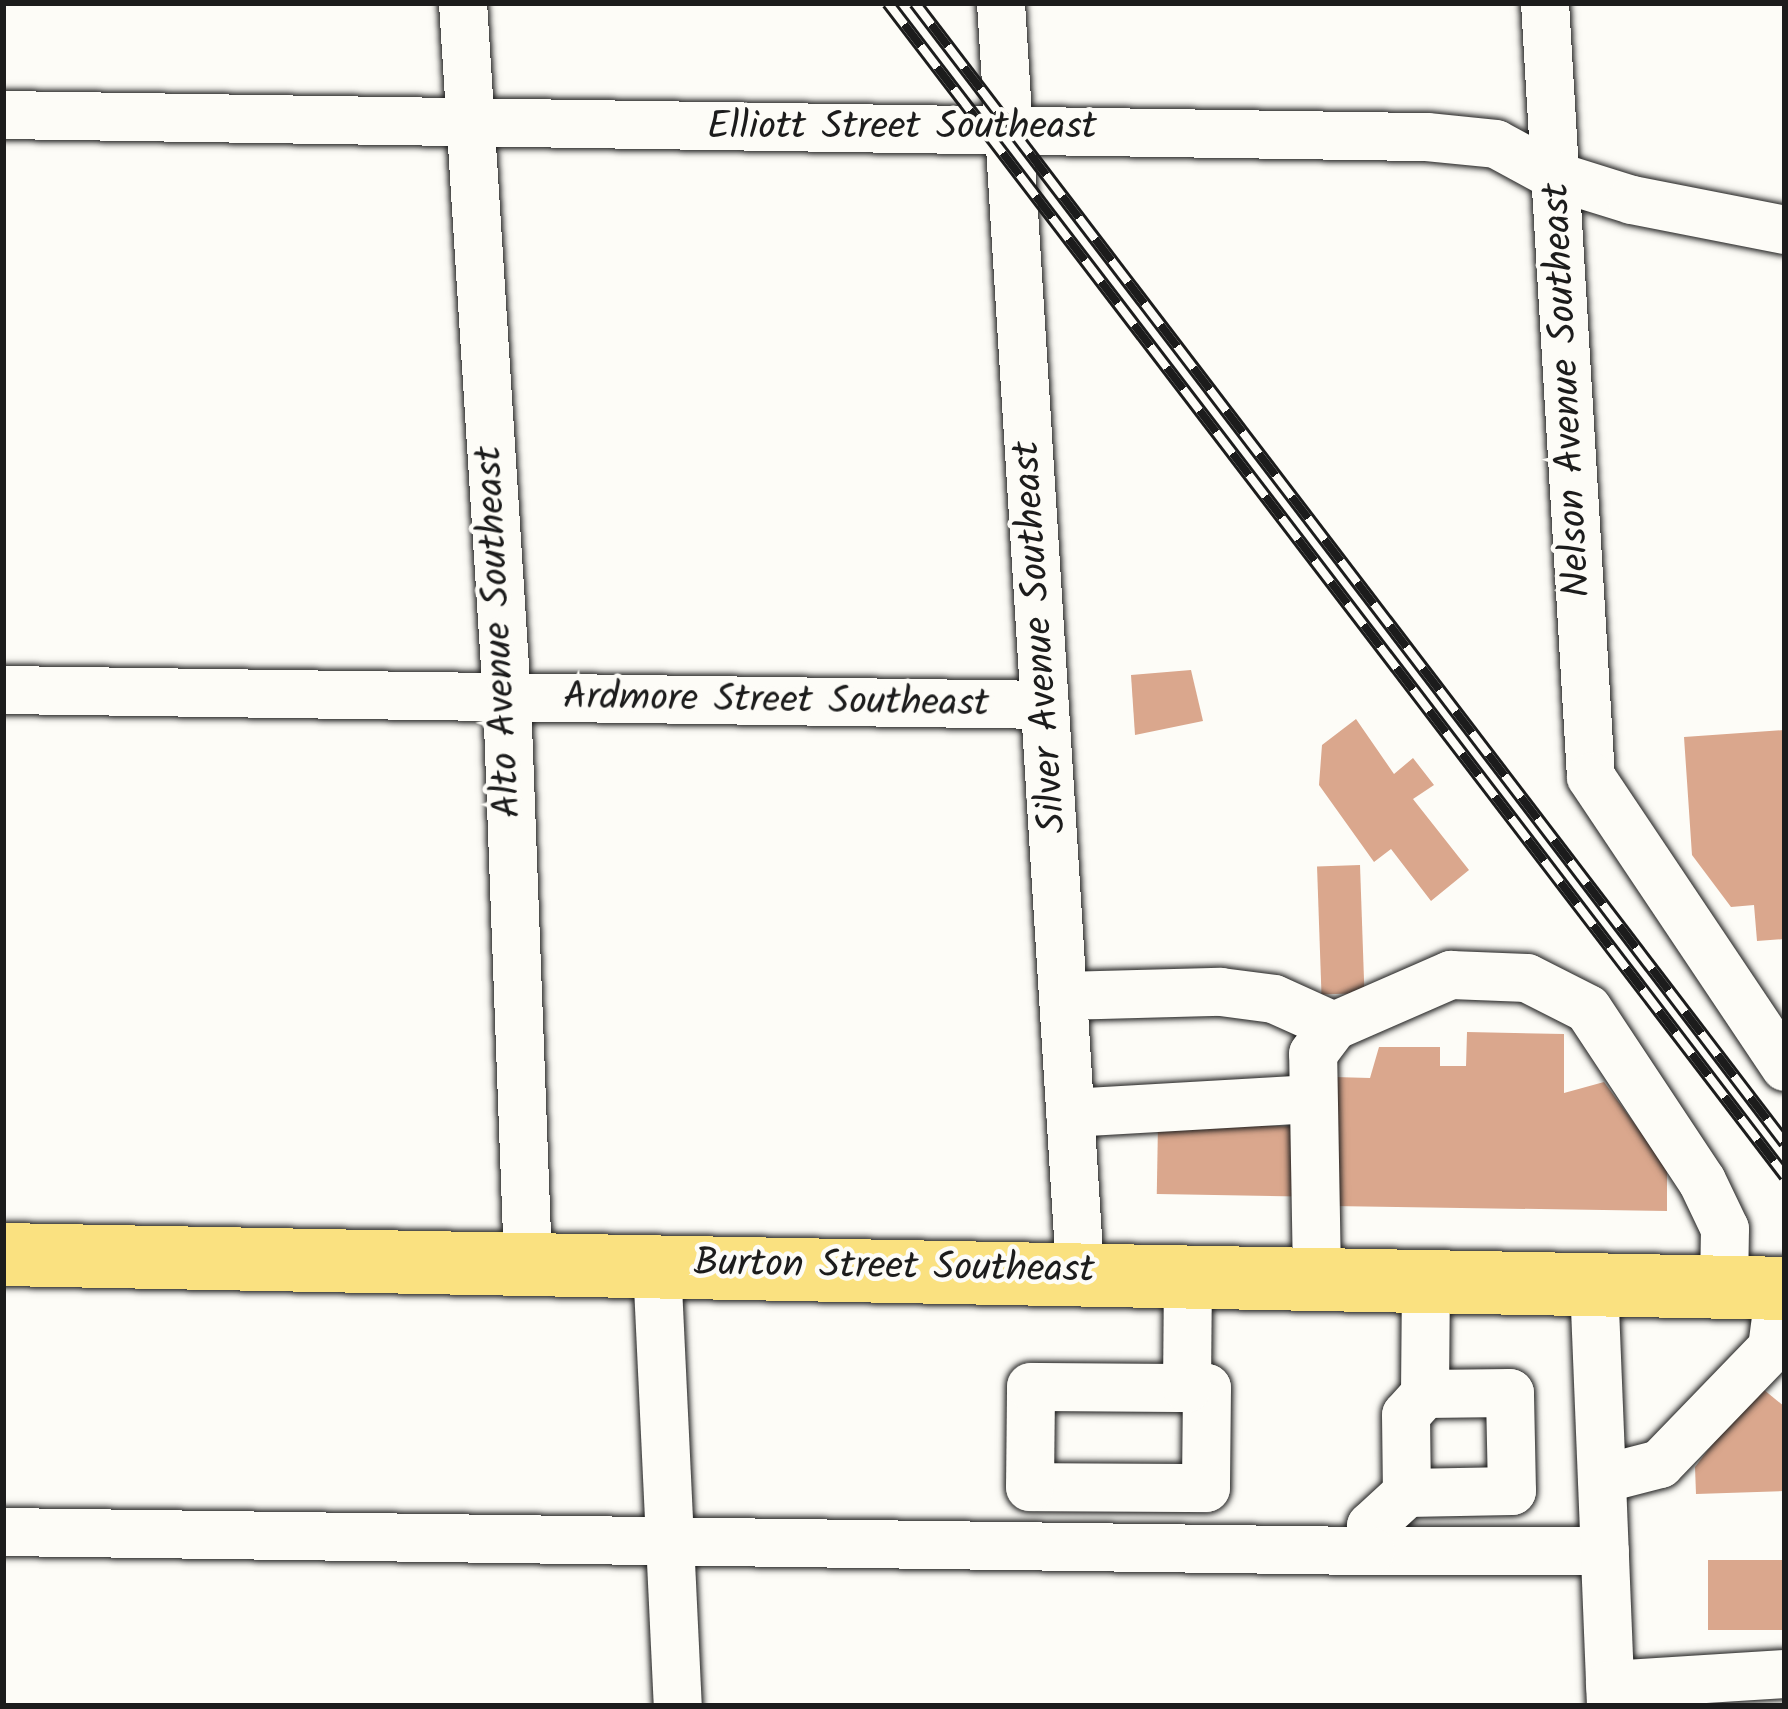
<!DOCTYPE html>
<html>
<head>
<meta charset="utf-8">
<style>
  body { margin:0 }
  #map { position:relative; width:1788px; height:1709px; overflow:hidden; background:#fdfcf7; font-family:Kalam,sans-serif }
  div>[style] { position:absolute }
  [style*='--x'] { left:calc(var(--x)*1px); top:calc(var(--y)*1px); width:calc(var(--w)*1px); rotate:calc(var(--a)*1deg) }
  .building>* { inset:0; background:#daa78d; transform-origin:0 0 }
  .roads { filter:drop-shadow(0 0 3px #1c1c1c) drop-shadow(0 0 3px #1c1c1c) }
  .minor>* { height:48px; margin:-24px; padding:0 24px; transform-origin:24px; border-radius:24px; background:#fdfcf7 }
  .major>* { height:63px; margin:-31.5px; padding:0 31.5px; transform-origin:31.5px; border-radius:31.5px; background:#fae180 }
  .rail>* { height:14px; margin-top:-7px; transform-origin:0; background:repeating-linear-gradient(90deg,#fdfcf7 0 27px,#1c1c1c 0 54px); box-sizing:border-box; border-block:3px solid #1c1c1c }
  span { translate:-50% -50%; white-space:nowrap; text-align:center; line-height:1.15; -webkit-text-stroke:9px #fdfcf7; paint-order:stroke }
  .street-label { font-size:39px; color:#1c1c1c }
  .frame { position:absolute; inset:0; border:6px solid #1c1c1c; pointer-events:none }
</style>
</head>
<body>
<div id="map">
  <div class="building">
    <i style="clip-path:polygon(1191px 670px,1203px 721px,1135px 735px,1131px 675px)"></i>
    <i style="clip-path:polygon(1356px 719px,1394px 774px,1413px 758px,1434px 785px,1413px 799px,1469px 870px,1431px 901px,1391px 849px,1374px 862px,1319px 785px,1322px 745px)"></i>
    <i style="clip-path:polygon(1785px 730px,1785px 939px,1757px 941px,1754px 905px,1731px 907px,1692px 855px,1684px 737px)"></i>
    <i style="left:1360px;top:865px;width:128px;height:43px;rotate:88deg"></i>
    <i style="clip-path:polygon(1467px 1032px,1564px 1034px,1564px 1093px,1604px 1082px,1667px 1168px,1667px 1211px,1332px 1206px,1334px 1077px,1370px 1078px,1379px 1047px,1440px 1047px,1440px 1066px,1466px 1066px)"></i>
    <i style="left:1158px;top:1124px;width:141px;height:70px;rotate:1deg"></i>
    <i style="clip-path:polygon(1758px 1385px,1785px 1407px,1785px 1491px,1696px 1494px,1695px 1467px)"></i>
    <i style="left:1785px;top:1560px;width:70px;height:77px;rotate:90deg"></i>
  </div>
  <div class="roads">
    <div class="minor">
      <i style="--x:463;--y:3;--w:696;--a:86.38"></i>
      <i style="--x:507;--y:698;--w:564;--a:87.87"></i>
      <i style="--x:1001;--y:3;--w:1270;--a:86.43"></i>
      <i style="--x:1545;--y:3;--w:775;--a:86.6"></i>
      <i style="--x:1591;--y:777;--w:349;--a:56.2"></i>
      <i style="--x:3;--y:115;--w:1424;--a:0.89"></i>
      <i style="--x:1427;--y:137;--w:69;--a:5.8"></i>
      <i style="--x:1496;--y:144;--w:67;--a:28.5"></i>
      <i style="--x:1555;--y:176;--w:81;--a:17.3"></i>
      <i style="--x:1632;--y:200;--w:156;--a:11.1"></i>
      <i style="--x:3;--y:690;--w:1042;--a:0.82"></i>
      <i style="--x:1063;--y:996;--w:158;--a:-1.5"></i>
      <i style="--x:1221;--y:992;--w:53;--a:7.5"></i>
      <i style="--x:1274;--y:999;--w:66;--a:24.2"></i>
      <i style="--x:1070;--y:1113;--w:243;--a:-3.3"></i>
      <i style="--x:657;--y:1265;--w:441;--a:87.3"></i>
      <i style="--x:1317;--y:1276;--w:222;--a:-91"></i>
      <i style="--x:1313;--y:1054;--w:35;--a:-53"></i>
      <i style="--x:1334;--y:1026;--w:128;--a:-23.6"></i>
      <i style="--x:1451;--y:975;--w:76;--a:2.3"></i>
      <i style="--x:1527;--y:978;--w:68;--a:26.9"></i>
      <i style="--x:1588;--y:1009;--w:206;--a:56.5"></i>
      <i style="--x:1702;--y:1181;--w:53;--a:64.4"></i>
      <i style="--x:1725;--y:1229;--w:57;--a:91"></i>
      <i style="--x:1426;--y:1279;--w:115;--a:90.5"></i>
      <i style="--x:1425;--y:1394;--w:28;--a:132"></i>
      <i style="--x:1406;--y:1415;--w:78;--a:89.3"></i>
      <i style="--x:1407;--y:1493;--w:49;--a:137.5"></i>
      <i style="--x:1371;--y:1526;--w:25;--a:90"></i>
      <i style="--x:1371;--y:1551;--w:234;--a:0"></i>
      <i style="--x:1594;--y:1283;--w:423;--a:87.7"></i>
      <i style="--x:1187;--y:1388;--w:20;--a:0"></i>
      <i style="--x:1207;--y:1388;--w:100;--a:90.6"></i>
      <i style="--x:1206;--y:1488;--w:176;--a:-179.7"></i>
      <i style="--x:1030;--y:1487;--w:100;--a:-89.4"></i>
      <i style="--x:1031;--y:1387;--w:156;--a:0.4"></i>
      <i style="--x:1187;--y:1388;--w:115;--a:-89.5"></i>
      <i style="--x:1602;--y:1479;--w:60;--a:-14.5"></i>
      <i style="--x:1660;--y:1464;--w:161;--a:-46"></i>
      <i style="--x:1772;--y:1348;--w:61;--a:-82.4"></i>
      <i style="--x:1407;--y:1493;--w:105;--a:-1.1"></i>
      <i style="--x:1512;--y:1491;--w:98;--a:-91.2"></i>
      <i style="--x:1510;--y:1393;--w:85;--a:179.3"></i>
      <i style="--x:3;--y:1532;--w:1368;--a:0.8"></i>
      <i style="--x:1610;--y:1685;--w:175;--a:-3.6"></i>
    </div>
    <div class="major">
      <i style="--x:3;--y:1254;--w:1782;--a:1.09"></i>
    </div>
  </div>
  <div class="rail">
    <i style="--x:888;--y:3;--w:1477;--a:52.59"></i>
    <i style="--x:915;--y:3;--w:1434;--a:52.65"></i>
  </div>
  <div class="street-label">
    <span style="left:902px;top:128px">Elliott Street Southeast</span>
    <span style="left:1568px;top:390px;rotate:-93deg">Nelson Avenue Southeast</span>
    <span style="left:500px;top:632px;rotate:-93deg">Alto Avenue Southeast</span>
    <span style="left:1041px;top:637px;rotate:-94deg">Silver Avenue Southeast</span>
    <span style="left:776px;top:702px;rotate:1deg">Ardmore Street Southeast</span>
    <span style="left:894px;top:1268px;rotate:1deg">Burton Street Southeast</span>
  </div>
  <div class="frame"></div>
</div>
</body>
</html>
